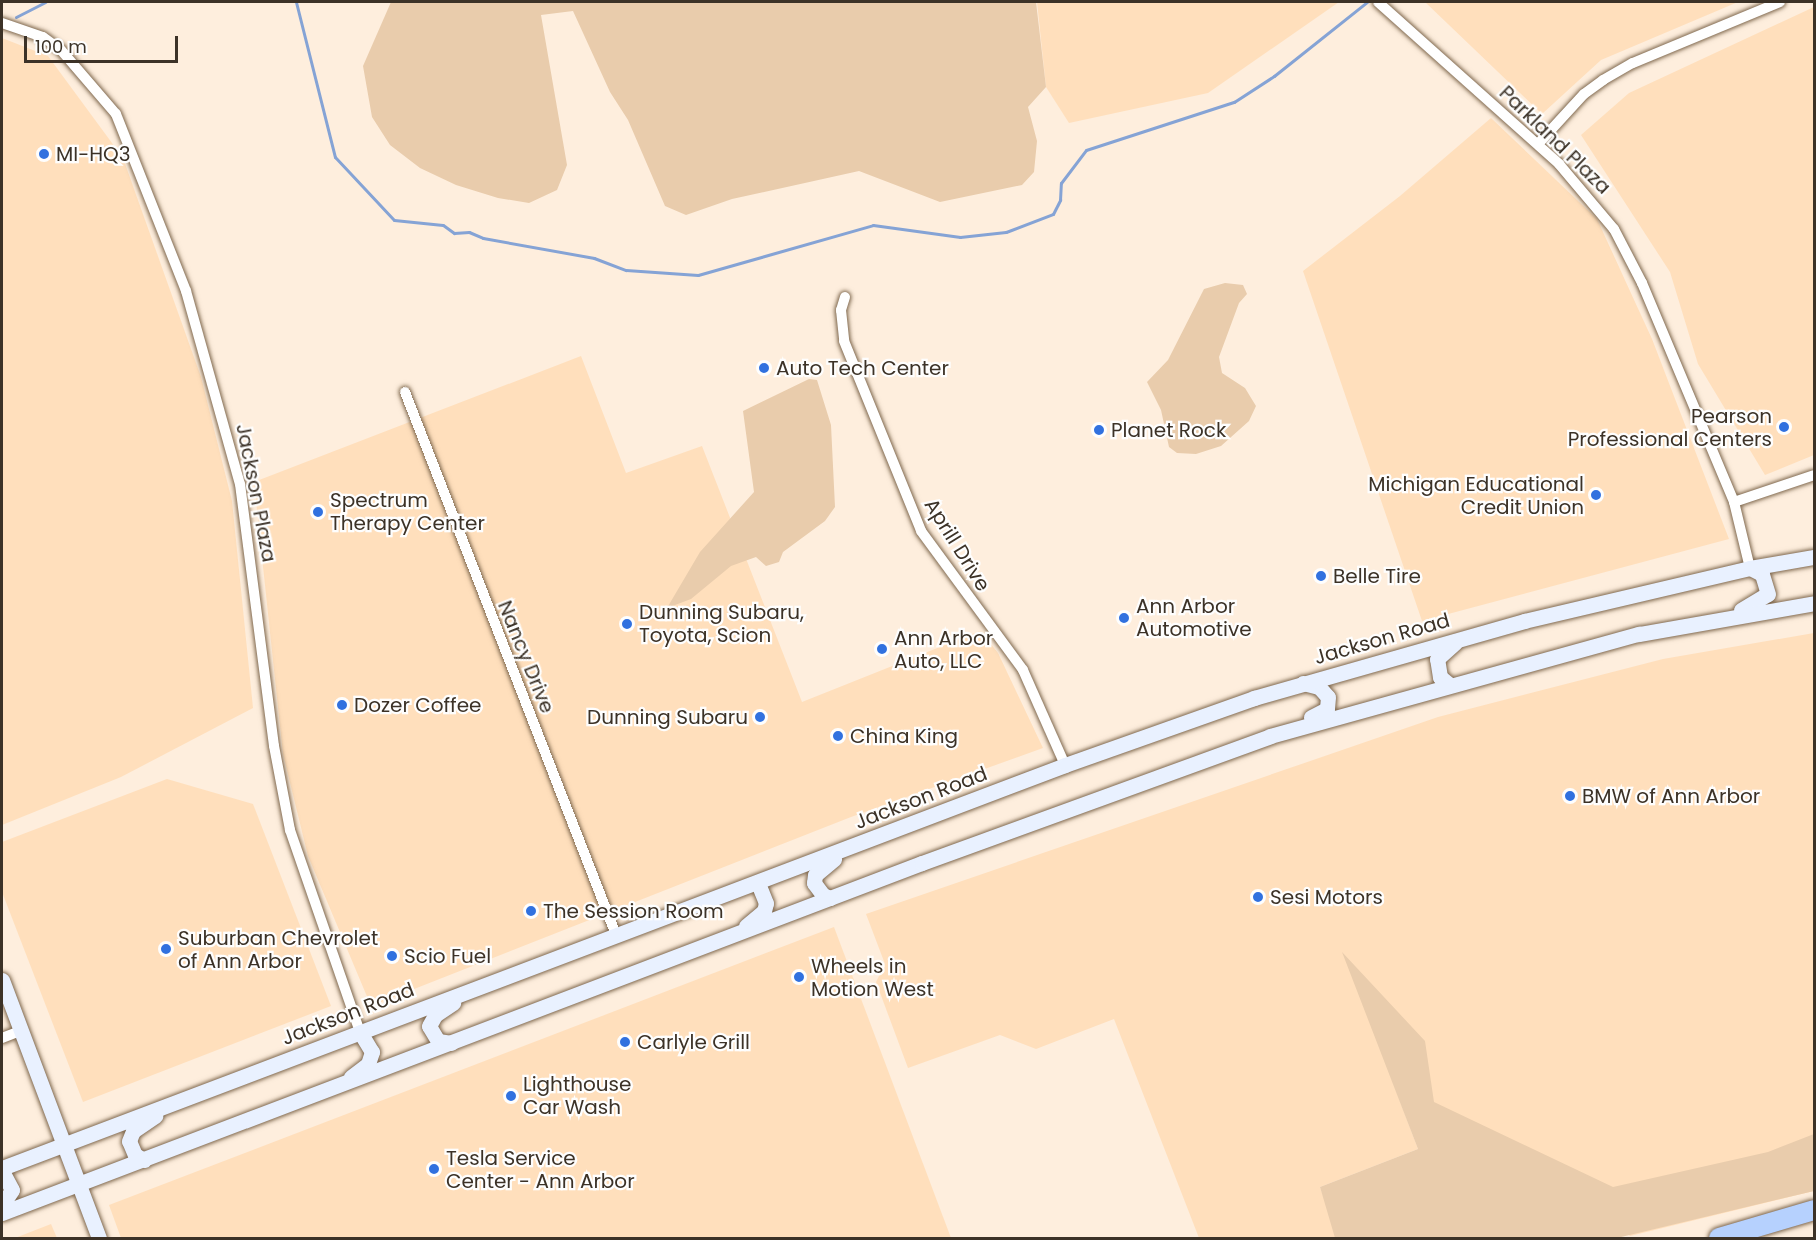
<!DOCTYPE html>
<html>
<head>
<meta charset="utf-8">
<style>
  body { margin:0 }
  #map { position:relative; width:1816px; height:1240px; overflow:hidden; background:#feeedd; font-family:Poppins,sans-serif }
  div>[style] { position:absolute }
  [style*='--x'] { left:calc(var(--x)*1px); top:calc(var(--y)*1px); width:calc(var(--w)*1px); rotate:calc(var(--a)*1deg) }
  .built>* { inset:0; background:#ffdfbc }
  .green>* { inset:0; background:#e9ccac }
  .stream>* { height:3px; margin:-1.5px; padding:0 1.5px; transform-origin:1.5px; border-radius:1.5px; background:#85a3d5 }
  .roads { filter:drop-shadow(0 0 2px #7f684e) drop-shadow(0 0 2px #7f684e) }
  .street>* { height:10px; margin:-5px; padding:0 5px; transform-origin:5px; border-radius:5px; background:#fff }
  .secondary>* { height:15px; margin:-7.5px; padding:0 7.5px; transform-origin:7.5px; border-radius:7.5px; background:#e9f1ff }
  .highway>* { height:20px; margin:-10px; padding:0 10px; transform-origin:10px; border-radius:10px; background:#b6d1fe }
  .dots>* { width:16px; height:16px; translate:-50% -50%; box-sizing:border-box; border:3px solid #fefefe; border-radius:50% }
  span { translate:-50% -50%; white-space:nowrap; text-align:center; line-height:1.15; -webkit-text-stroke:4.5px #fefefe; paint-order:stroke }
  .street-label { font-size:20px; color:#3c3227 }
  .poi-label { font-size:20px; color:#3c3227 }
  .left { translate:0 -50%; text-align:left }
  .right { translate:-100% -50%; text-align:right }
  .frame { position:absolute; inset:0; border:3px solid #3c3227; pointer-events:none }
  .scale { position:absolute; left:24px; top:36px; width:154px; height:27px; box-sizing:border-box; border:3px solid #3c3227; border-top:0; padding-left:8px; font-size:18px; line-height:21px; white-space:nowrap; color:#3c3227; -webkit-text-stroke:4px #fefefe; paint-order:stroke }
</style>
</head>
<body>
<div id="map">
  <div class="built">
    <i style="clip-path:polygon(1037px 2px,1339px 2px,1208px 93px,1069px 123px,1046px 87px)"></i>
    <i style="clip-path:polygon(1425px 2px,1738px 2px,1601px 60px,1542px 114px)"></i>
    <i style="clip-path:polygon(1814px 7px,1814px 455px,1765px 475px,1698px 364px,1670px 272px,1581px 135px,1629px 93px)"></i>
    <i style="clip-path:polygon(2px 38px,48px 56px,123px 158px,201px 377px,232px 501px,253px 708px,121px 777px,2px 825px)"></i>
    <i style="clip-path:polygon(1491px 118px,1597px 219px,1652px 339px,1729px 539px,1422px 621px,1303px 271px,1400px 196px)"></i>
    <i style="clip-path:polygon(581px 356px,626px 473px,702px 446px,802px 702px,980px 631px,998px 653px,1043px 748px,851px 817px,371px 1006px,308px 856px,283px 754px,254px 482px)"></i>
    <i style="clip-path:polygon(1814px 633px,1814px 1191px,1630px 1236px,1389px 1072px,1418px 1149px,1320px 1187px,1338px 1238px,1199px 1238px,1114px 1019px,1036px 1049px,1000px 1035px,908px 1068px,876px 982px,885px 964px,866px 914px,1438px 717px,1663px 659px)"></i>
    <i style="clip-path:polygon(167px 779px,253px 804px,331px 1006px,83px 1102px,2px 892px,2px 842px)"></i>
    <i style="clip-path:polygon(834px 927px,951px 1238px,121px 1238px,109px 1205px)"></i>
    <i style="clip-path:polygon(51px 1224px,57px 1238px,15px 1238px)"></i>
  </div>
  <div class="green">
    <i style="clip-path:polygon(391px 2px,1036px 2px,1046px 87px,1028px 107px,1037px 141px,1034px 172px,1022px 185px,940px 202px,859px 171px,732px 199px,686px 215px,665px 206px,628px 120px,610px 92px,573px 11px,541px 15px,567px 165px,557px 190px,529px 203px,498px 198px,456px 185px,420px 168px,390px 145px,372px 117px,363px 66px)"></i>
    <i style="clip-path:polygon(1225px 283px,1243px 285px,1247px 294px,1239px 303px,1219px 357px,1222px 373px,1245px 388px,1256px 406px,1249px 421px,1221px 446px,1196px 454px,1177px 453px,1169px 447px,1161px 410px,1147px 382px,1168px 360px,1204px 289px)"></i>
    <i style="clip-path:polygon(809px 379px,817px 380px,831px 425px,835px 507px,825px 521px,783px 552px,779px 562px,766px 566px,756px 557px,731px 566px,691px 599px,667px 608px,700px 552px,754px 492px,743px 411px)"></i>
    <i style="clip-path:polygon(1342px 952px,1425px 1041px,1434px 1102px,1613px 1187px,1768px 1152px,1814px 1134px,1814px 1191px,1617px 1238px,1335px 1238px,1320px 1187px,1418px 1149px)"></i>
  </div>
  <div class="stream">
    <i style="--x:296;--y:2;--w:160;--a:75.9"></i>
    <i style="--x:335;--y:157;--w:86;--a:46.9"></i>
    <i style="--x:394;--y:220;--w:49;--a:5.8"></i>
    <i style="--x:443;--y:225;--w:14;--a:36"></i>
    <i style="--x:454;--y:233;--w:15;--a:-4"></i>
    <i style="--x:469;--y:232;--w:15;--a:23"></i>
    <i style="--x:483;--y:238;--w:113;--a:10.2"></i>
    <i style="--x:594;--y:258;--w:34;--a:21"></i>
    <i style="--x:626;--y:270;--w:72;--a:4"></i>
    <i style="--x:698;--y:275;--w:182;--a:-15.9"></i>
    <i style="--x:873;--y:225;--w:88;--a:7.9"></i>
    <i style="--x:960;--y:237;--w:46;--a:-6.2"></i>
    <i style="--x:1006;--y:232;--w:50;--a:-21"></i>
    <i style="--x:1053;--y:214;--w:16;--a:-63"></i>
    <i style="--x:1060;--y:200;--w:17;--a:-87"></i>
    <i style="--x:1061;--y:183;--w:41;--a:-52.9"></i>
    <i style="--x:1086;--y:150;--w:156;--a:-18"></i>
    <i style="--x:1234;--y:102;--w:48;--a:-33"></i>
    <i style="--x:1274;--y:76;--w:119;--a:-38.5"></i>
    <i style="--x:16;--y:17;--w:33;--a:-27"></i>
  </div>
  <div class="roads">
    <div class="street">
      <i style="--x:1378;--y:2;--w:243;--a:41.8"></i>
      <i style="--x:1559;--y:164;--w:85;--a:49.8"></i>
      <i style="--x:1614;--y:229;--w:61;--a:62.6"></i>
      <i style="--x:1642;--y:283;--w:238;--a:67.2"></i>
      <i style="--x:1734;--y:502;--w:68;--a:76.4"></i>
      <i style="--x:2;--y:23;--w:43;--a:18.9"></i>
      <i style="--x:43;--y:37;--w:22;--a:36"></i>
      <i style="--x:61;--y:50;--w:84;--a:49.3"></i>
      <i style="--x:116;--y:114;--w:190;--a:68.4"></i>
      <i style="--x:186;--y:291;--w:200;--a:74.4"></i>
      <i style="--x:240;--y:484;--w:264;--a:82.6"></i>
      <i style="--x:274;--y:746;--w:86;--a:79.2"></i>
      <i style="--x:290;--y:830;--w:214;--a:70.9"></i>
      <i style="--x:1538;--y:144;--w:68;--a:-47.4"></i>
      <i style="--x:1584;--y:94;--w:24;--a:-36"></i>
      <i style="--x:1603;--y:80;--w:34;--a:-30"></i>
      <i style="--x:1633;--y:63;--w:159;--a:-22.5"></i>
      <i style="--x:845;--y:297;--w:14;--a:107"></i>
      <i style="--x:841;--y:310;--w:31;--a:84"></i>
      <i style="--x:844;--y:341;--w:205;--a:67.9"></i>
      <i style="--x:921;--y:531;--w:172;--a:53.7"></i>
      <i style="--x:1023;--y:670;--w:104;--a:66.1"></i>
      <i style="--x:405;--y:392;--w:583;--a:68.76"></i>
      <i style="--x:1734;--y:502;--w:84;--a:-18.6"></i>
      <i style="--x:2;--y:1038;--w:19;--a:-21"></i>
    </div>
    <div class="secondary">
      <i style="--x:1741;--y:610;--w:31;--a:-31"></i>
      <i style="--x:1768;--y:594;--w:21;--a:-107"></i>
      <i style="--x:1762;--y:574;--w:13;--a:-153"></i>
      <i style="--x:1303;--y:683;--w:16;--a:14"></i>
      <i style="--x:1319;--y:687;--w:13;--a:48"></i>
      <i style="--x:1328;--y:697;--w:12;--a:95"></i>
      <i style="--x:1327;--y:709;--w:18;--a:153"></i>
      <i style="--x:1450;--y:685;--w:13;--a:-141"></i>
      <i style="--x:1440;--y:677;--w:18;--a:-99"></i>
      <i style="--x:1437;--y:659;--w:24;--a:-42"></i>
      <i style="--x:830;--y:898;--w:8;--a:-157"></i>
      <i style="--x:823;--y:895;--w:15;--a:-127"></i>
      <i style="--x:814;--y:883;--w:8;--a:-83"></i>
      <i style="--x:815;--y:875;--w:25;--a:-40"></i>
      <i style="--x:746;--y:926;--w:23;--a:-40"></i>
      <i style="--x:764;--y:911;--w:8;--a:-76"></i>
      <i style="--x:766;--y:903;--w:22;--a:-112"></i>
      <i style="--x:2;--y:980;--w:276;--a:69.4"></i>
      <i style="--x:451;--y:1043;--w:13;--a:-171"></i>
      <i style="--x:438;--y:1041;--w:17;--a:-121"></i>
      <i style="--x:429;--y:1026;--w:13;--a:-61"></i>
      <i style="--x:435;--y:1015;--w:22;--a:-34"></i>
      <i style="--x:351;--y:1077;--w:21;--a:-37"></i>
      <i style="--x:368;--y:1064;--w:13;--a:-72"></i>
      <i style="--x:372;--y:1052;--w:23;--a:-121"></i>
      <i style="--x:144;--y:1160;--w:10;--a:-151"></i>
      <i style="--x:135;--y:1155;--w:15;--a:-113"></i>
      <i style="--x:129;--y:1141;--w:11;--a:-68"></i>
      <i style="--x:133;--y:1131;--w:27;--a:-34"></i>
      <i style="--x:2;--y:1168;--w:1137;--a:-20.76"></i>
      <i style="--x:1065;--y:765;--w:201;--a:-19.5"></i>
      <i style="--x:1254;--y:698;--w:281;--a:-15.9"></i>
      <i style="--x:1524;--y:621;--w:232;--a:-13.2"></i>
      <i style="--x:1750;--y:568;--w:65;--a:-9.8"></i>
      <i style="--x:2;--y:1171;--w:21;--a:62"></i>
      <i style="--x:12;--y:1190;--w:18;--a:124"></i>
      <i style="--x:2;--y:1213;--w:984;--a:-20.83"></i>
      <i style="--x:922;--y:863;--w:370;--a:-20"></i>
      <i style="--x:1270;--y:736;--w:383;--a:-15.5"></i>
      <i style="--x:1639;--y:634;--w:178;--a:-10"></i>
    </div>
    <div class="highway">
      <i style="--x:1719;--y:1238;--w:99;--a:-16.4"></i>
    </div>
  </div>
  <div class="dots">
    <i style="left:44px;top:154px;background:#3171df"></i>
    <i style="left:764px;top:368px;background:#3171df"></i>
    <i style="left:1784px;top:427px;background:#3171df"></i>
    <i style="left:1099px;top:430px;background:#3171df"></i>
    <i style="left:1596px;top:495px;background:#3171df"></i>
    <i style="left:318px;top:512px;background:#3171df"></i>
    <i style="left:1321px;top:576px;background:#3171df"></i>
    <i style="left:1124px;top:618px;background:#3171df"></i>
    <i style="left:627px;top:624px;background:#3171df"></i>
    <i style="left:882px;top:649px;background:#3171df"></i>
    <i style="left:342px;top:705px;background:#3171df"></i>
    <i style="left:760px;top:717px;background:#3171df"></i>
    <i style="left:838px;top:736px;background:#3171df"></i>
    <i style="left:1570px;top:796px;background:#3171df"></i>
    <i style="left:1258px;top:897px;background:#3171df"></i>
    <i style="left:531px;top:911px;background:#3171df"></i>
    <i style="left:166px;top:949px;background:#3171df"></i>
    <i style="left:392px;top:956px;background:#3171df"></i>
    <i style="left:799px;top:977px;background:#3171df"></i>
    <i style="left:625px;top:1042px;background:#3171df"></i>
    <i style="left:511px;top:1096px;background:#3171df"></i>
    <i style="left:434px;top:1169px;background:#3171df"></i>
  </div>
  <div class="street-label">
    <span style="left:1555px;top:140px;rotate:44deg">Parkland Plaza</span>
    <span style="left:256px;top:493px;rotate:79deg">Jackson Plaza</span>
    <span style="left:957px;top:545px;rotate:58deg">Aprill Drive</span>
    <span style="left:1382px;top:639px;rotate:-16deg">Jackson Road</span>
    <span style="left:526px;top:657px;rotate:68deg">Nancy Drive</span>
    <span style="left:921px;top:798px;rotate:-21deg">Jackson Road</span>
    <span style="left:348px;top:1014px;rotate:-21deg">Jackson Road</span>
  </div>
  <div class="poi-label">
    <span class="left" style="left:56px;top:154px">MI-HQ3</span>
    <span class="left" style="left:776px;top:368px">Auto Tech Center</span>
    <span class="right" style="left:1772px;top:428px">Pearson<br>Professional Centers</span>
    <span class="left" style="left:1111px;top:430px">Planet Rock</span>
    <span class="right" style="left:1584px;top:496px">Michigan Educational<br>Credit Union</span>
    <span class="left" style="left:330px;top:512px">Spectrum<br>Therapy Center</span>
    <span class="left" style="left:1333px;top:576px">Belle Tire</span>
    <span class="left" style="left:1136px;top:618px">Ann Arbor<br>Automotive</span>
    <span class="left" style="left:639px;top:624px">Dunning Subaru,<br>Toyota, Scion</span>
    <span class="left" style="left:894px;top:650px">Ann Arbor<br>Auto, LLC</span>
    <span class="left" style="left:354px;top:705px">Dozer Coffee</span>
    <span class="right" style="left:748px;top:717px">Dunning Subaru</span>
    <span class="left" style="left:850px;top:736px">China King</span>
    <span class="left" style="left:1582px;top:796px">BMW of Ann Arbor</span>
    <span class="left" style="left:1270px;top:897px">Sesi Motors</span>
    <span class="left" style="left:543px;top:911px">The Session Room</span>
    <span class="left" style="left:178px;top:950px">Suburban Chevrolet<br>of Ann Arbor</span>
    <span class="left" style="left:404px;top:956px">Scio Fuel</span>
    <span class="left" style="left:811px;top:978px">Wheels in<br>Motion West</span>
    <span class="left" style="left:637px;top:1042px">Carlyle Grill</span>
    <span class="left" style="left:523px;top:1096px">Lighthouse<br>Car Wash</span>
    <span class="left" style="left:446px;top:1170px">Tesla Service<br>Center - Ann Arbor</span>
  </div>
  <div class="frame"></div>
  <div class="scale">100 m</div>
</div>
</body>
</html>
